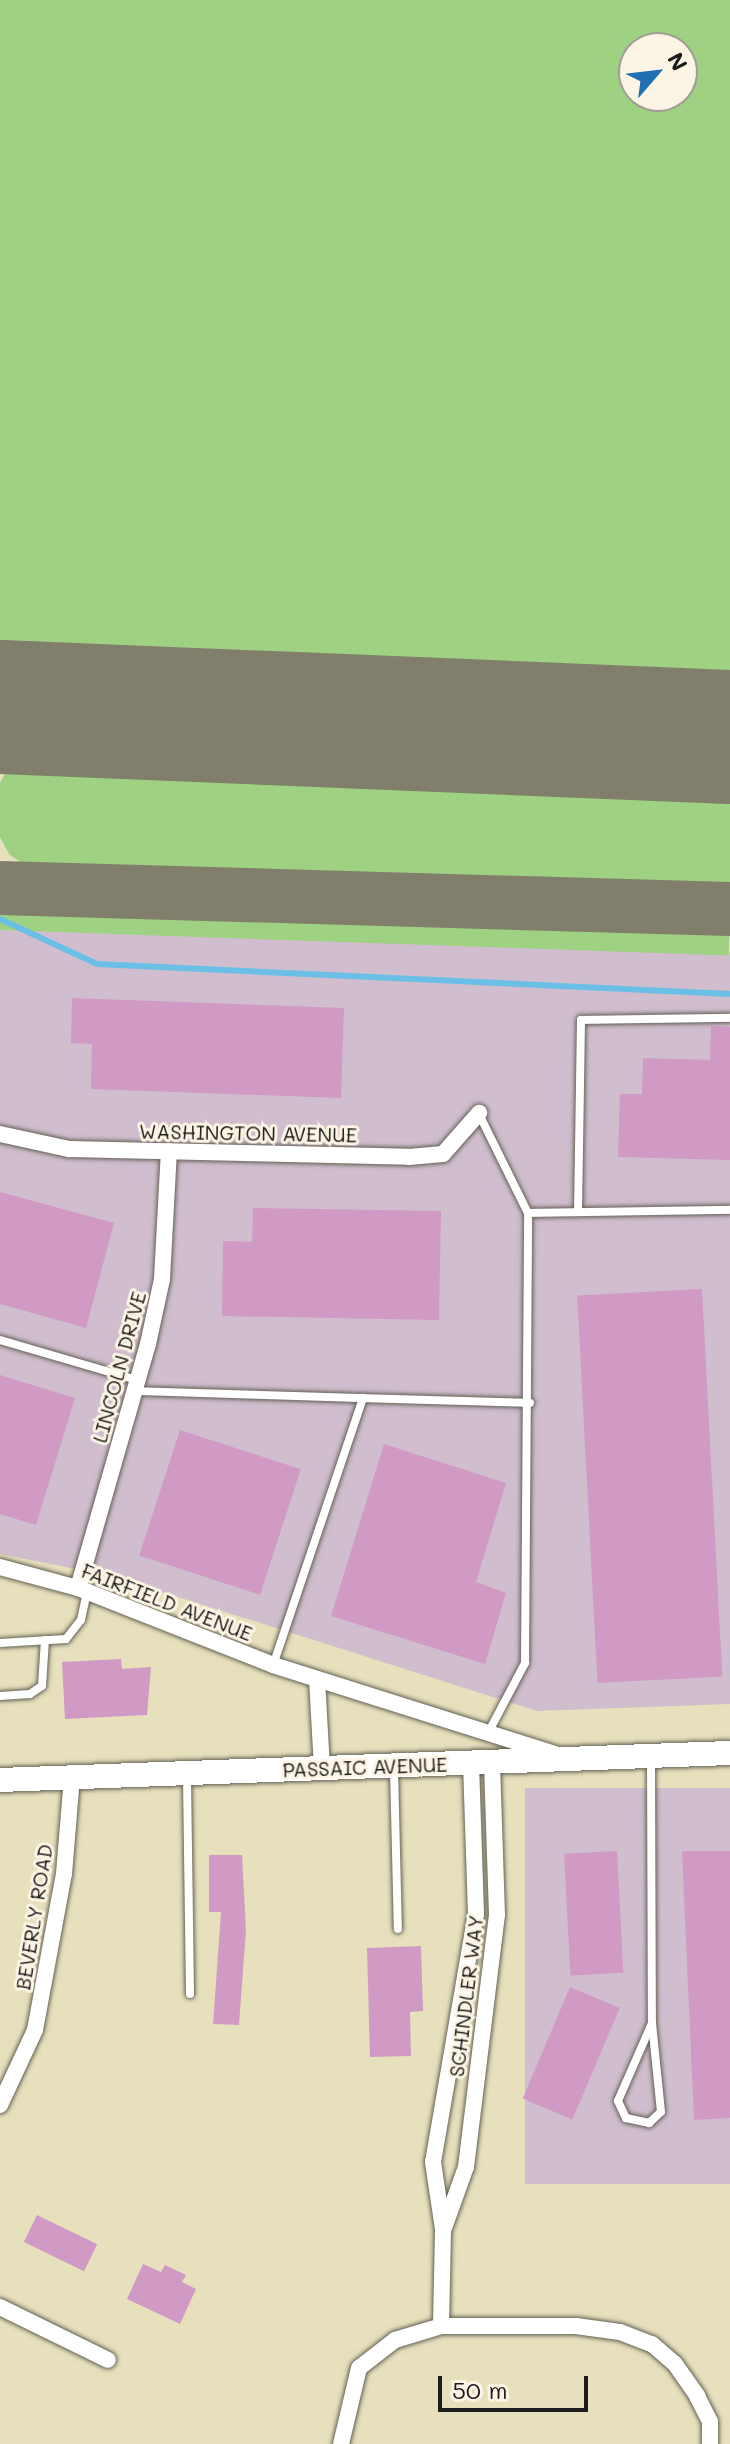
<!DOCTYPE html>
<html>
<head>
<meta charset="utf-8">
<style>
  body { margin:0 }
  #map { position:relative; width:730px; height:2444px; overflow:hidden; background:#e7e0bd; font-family:Mali,sans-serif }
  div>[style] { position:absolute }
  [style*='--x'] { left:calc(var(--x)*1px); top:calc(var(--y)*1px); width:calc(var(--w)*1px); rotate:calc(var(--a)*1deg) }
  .industrial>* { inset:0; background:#d0bdce; transform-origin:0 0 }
  .green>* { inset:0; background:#9ed181; transform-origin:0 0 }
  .stream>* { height:6px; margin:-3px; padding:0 3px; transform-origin:3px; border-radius:3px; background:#6bbfe7 }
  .taxiway>* { height:54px; margin:-27px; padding:0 27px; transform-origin:27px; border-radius:27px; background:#827e6c }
  .runway>* { height:134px; margin:-67px; padding:0 67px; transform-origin:67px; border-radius:67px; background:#827e6c }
  .building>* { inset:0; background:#d09ac5; transform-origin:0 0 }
  .roads { filter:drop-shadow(0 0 2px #636154) drop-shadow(0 0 2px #636154) }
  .service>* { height:8px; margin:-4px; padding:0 4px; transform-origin:4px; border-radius:4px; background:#fff }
  .minor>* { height:16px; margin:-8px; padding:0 8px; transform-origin:8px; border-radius:8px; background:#fff }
  .primary>* { height:24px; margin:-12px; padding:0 12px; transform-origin:12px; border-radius:12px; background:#fff }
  span { translate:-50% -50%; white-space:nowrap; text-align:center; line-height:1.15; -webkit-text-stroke:6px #fcf5e5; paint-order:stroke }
  .street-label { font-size:20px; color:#1c1c1c }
  .north { position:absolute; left:618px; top:32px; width:80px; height:80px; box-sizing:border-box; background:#fcf5e5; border:2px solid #a29e95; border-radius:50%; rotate:62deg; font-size:22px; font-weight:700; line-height:32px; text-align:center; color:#1c1c1c }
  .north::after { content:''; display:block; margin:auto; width:28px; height:36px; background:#1f6fb2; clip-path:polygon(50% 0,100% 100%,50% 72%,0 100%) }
  .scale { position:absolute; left:438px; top:2376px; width:150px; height:36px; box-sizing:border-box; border:4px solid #1c1c1c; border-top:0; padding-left:10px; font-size:24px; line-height:28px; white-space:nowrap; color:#1c1c1c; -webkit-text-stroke:6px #fcf5e5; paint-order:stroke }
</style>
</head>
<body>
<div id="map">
  <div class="industrial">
    <i style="clip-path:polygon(0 930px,730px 952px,730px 1704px,537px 1711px,112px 1576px,0 1554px)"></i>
    <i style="left:730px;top:1788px;width:396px;height:205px;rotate:90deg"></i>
  </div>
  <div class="green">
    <i style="clip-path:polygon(evenodd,0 0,730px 0,730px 687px,0 667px,0 0,634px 48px,682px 48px,682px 96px,634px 96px,634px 48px)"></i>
    <i style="clip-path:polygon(55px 744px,730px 764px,730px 891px,27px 867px,9px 854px,0 837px,0 783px,14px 757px)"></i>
    <i style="left:0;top:906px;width:730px;height:24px;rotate:2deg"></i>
  </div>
  <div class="stream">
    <i style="--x:0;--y:919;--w:107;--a:24.9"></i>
    <i style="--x:97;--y:964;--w:634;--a:2.71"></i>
  </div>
  <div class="taxiway">
    <i style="--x:0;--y:888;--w:730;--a:1.65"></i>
  </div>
  <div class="runway">
    <i style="--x:0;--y:707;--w:731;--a:2.35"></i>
  </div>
  <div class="building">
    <i style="clip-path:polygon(72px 998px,344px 1008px,341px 1098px,91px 1089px,92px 1044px,71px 1043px)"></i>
    <i style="clip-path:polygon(711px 1026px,730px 1027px,730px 1160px,618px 1157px,620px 1094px,642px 1094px,643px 1058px,710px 1060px)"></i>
    <i style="clip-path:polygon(0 1192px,114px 1223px,86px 1328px,0 1304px)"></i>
    <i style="clip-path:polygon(253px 1208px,441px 1211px,439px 1320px,222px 1316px,223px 1241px,252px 1242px)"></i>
    <i style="left:702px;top:1289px;width:388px;height:125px;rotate:87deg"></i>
    <i style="clip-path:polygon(0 1375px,75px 1398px,36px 1525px,0 1514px)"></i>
    <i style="left:180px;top:1430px;width:127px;height:132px;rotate:18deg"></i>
    <i style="clip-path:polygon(384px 1444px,506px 1483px,476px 1582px,506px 1593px,485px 1664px,331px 1616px)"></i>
    <i style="clip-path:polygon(121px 1659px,122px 1669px,151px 1667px,147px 1715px,65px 1719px,62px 1662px)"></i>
    <i style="left:617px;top:1851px;width:122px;height:53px;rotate:87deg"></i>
    <i style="clip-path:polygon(682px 1851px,730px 1851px,730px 2118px,694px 2120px)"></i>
    <i style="clip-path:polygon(209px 1855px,242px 1855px,246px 1930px,239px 2025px,213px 2024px,221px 1912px,209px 1912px)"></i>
    <i style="clip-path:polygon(421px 1946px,423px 2011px,410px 2012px,411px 2056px,370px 2057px,367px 1948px)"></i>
    <i style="left:570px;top:1987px;width:54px;height:121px;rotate:23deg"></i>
    <i style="left:37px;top:2215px;width:67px;height:30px;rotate:26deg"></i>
    <i style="clip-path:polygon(143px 2264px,161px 2272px,165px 2265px,186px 2275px,182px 2282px,196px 2289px,180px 2324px,127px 2299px)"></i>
  </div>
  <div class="roads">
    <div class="service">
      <i style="--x:479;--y:1114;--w:110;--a:63.7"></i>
      <i style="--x:578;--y:1212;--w:192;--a:-89.1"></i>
      <i style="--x:581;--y:1020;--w:149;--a:-0.8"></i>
      <i style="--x:0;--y:1340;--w:143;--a:16.3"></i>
      <i style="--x:135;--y:1391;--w:228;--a:1.8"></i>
      <i style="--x:363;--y:1398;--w:282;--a:108.6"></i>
      <i style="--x:363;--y:1398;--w:167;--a:1.7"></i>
      <i style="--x:0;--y:1643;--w:66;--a:-3.5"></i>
      <i style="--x:66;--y:1639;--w:24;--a:-52"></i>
      <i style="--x:81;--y:1620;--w:29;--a:-78"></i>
      <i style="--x:0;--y:1696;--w:30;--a:-4"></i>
      <i style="--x:30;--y:1694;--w:14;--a:-34"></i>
      <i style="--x:42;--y:1686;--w:46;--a:-86.3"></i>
      <i style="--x:488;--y:1733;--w:79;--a:-62.1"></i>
      <i style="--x:525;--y:1663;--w:450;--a:-89.6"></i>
      <i style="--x:528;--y:1213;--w:202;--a:-0.9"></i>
      <i style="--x:651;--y:1761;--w:262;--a:89.8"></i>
      <i style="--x:652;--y:2023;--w:85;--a:113.6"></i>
      <i style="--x:618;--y:2101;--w:19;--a:65"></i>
      <i style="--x:626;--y:2118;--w:24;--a:12"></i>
      <i style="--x:649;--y:2123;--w:16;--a:-43"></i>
      <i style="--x:661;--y:2112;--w:89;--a:-95.8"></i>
      <i style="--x:394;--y:1770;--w:159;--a:88.6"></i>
      <i style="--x:187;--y:1778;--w:216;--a:89.2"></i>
    </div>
    <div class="minor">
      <i style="--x:0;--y:1134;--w:71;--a:12.3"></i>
      <i style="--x:69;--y:1149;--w:340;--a:1.3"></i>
      <i style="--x:409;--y:1157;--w:34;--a:-5"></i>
      <i style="--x:443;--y:1154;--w:55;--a:-48.7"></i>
      <i style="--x:0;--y:1567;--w:81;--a:15.1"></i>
      <i style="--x:78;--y:1588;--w:210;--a:21.5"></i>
      <i style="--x:273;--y:1665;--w:296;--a:17.5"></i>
      <i style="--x:78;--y:1588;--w:254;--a:-74"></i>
      <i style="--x:148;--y:1344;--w:66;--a:-77.8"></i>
      <i style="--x:162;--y:1279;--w:128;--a:-86.9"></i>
      <i style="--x:317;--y:1679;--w:90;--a:86.8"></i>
      <i style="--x:0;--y:2105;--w:83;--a:-65"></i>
      <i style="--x:35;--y:2030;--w:159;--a:-79.5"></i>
      <i style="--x:64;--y:1874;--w:98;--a:-85.3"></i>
      <i style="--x:444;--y:2228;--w:65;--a:-70.2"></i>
      <i style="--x:466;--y:2167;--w:254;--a:-83"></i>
      <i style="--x:497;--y:1915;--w:153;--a:-91.9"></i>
      <i style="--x:0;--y:2307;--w:120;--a:26.1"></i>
      <i style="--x:441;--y:2326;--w:97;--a:-88.8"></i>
      <i style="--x:443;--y:2229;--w:68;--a:-98.5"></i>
      <i style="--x:433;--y:2162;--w:252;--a:-80.2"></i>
      <i style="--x:476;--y:1914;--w:151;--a:-91.9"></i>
      <i style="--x:341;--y:2444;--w:78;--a:-76.7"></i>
      <i style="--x:359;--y:2368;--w:46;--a:-37.9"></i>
      <i style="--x:395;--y:2340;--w:48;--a:-16.9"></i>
      <i style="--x:441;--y:2326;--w:135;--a:0"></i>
      <i style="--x:576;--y:2326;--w:44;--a:7.8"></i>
      <i style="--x:620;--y:2332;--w:34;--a:21"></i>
      <i style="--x:652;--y:2344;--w:30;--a:41"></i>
      <i style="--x:675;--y:2364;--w:39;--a:55"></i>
      <i style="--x:697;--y:2396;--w:29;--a:63"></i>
      <i style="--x:710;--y:2422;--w:22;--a:90"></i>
    </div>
    <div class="primary">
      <i style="--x:0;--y:1780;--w:730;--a:-2.12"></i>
    </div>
  </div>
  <div class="street-label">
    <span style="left:248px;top:1133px;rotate:1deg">WASHINGTON AVENUE</span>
    <span style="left:119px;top:1367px;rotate:-75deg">LINCOLN DRIVE</span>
    <span style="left:167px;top:1602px;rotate:21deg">FAIRFIELD AVENUE</span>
    <span style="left:365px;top:1767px;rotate:-2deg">PASSAIC AVENUE</span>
    <span style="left:34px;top:1917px;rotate:-81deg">BEVERLY ROAD</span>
    <span style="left:466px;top:1996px;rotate:-83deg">SCHINDLER WAY</span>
  </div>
  <div class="north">N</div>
  <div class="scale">50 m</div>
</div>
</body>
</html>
